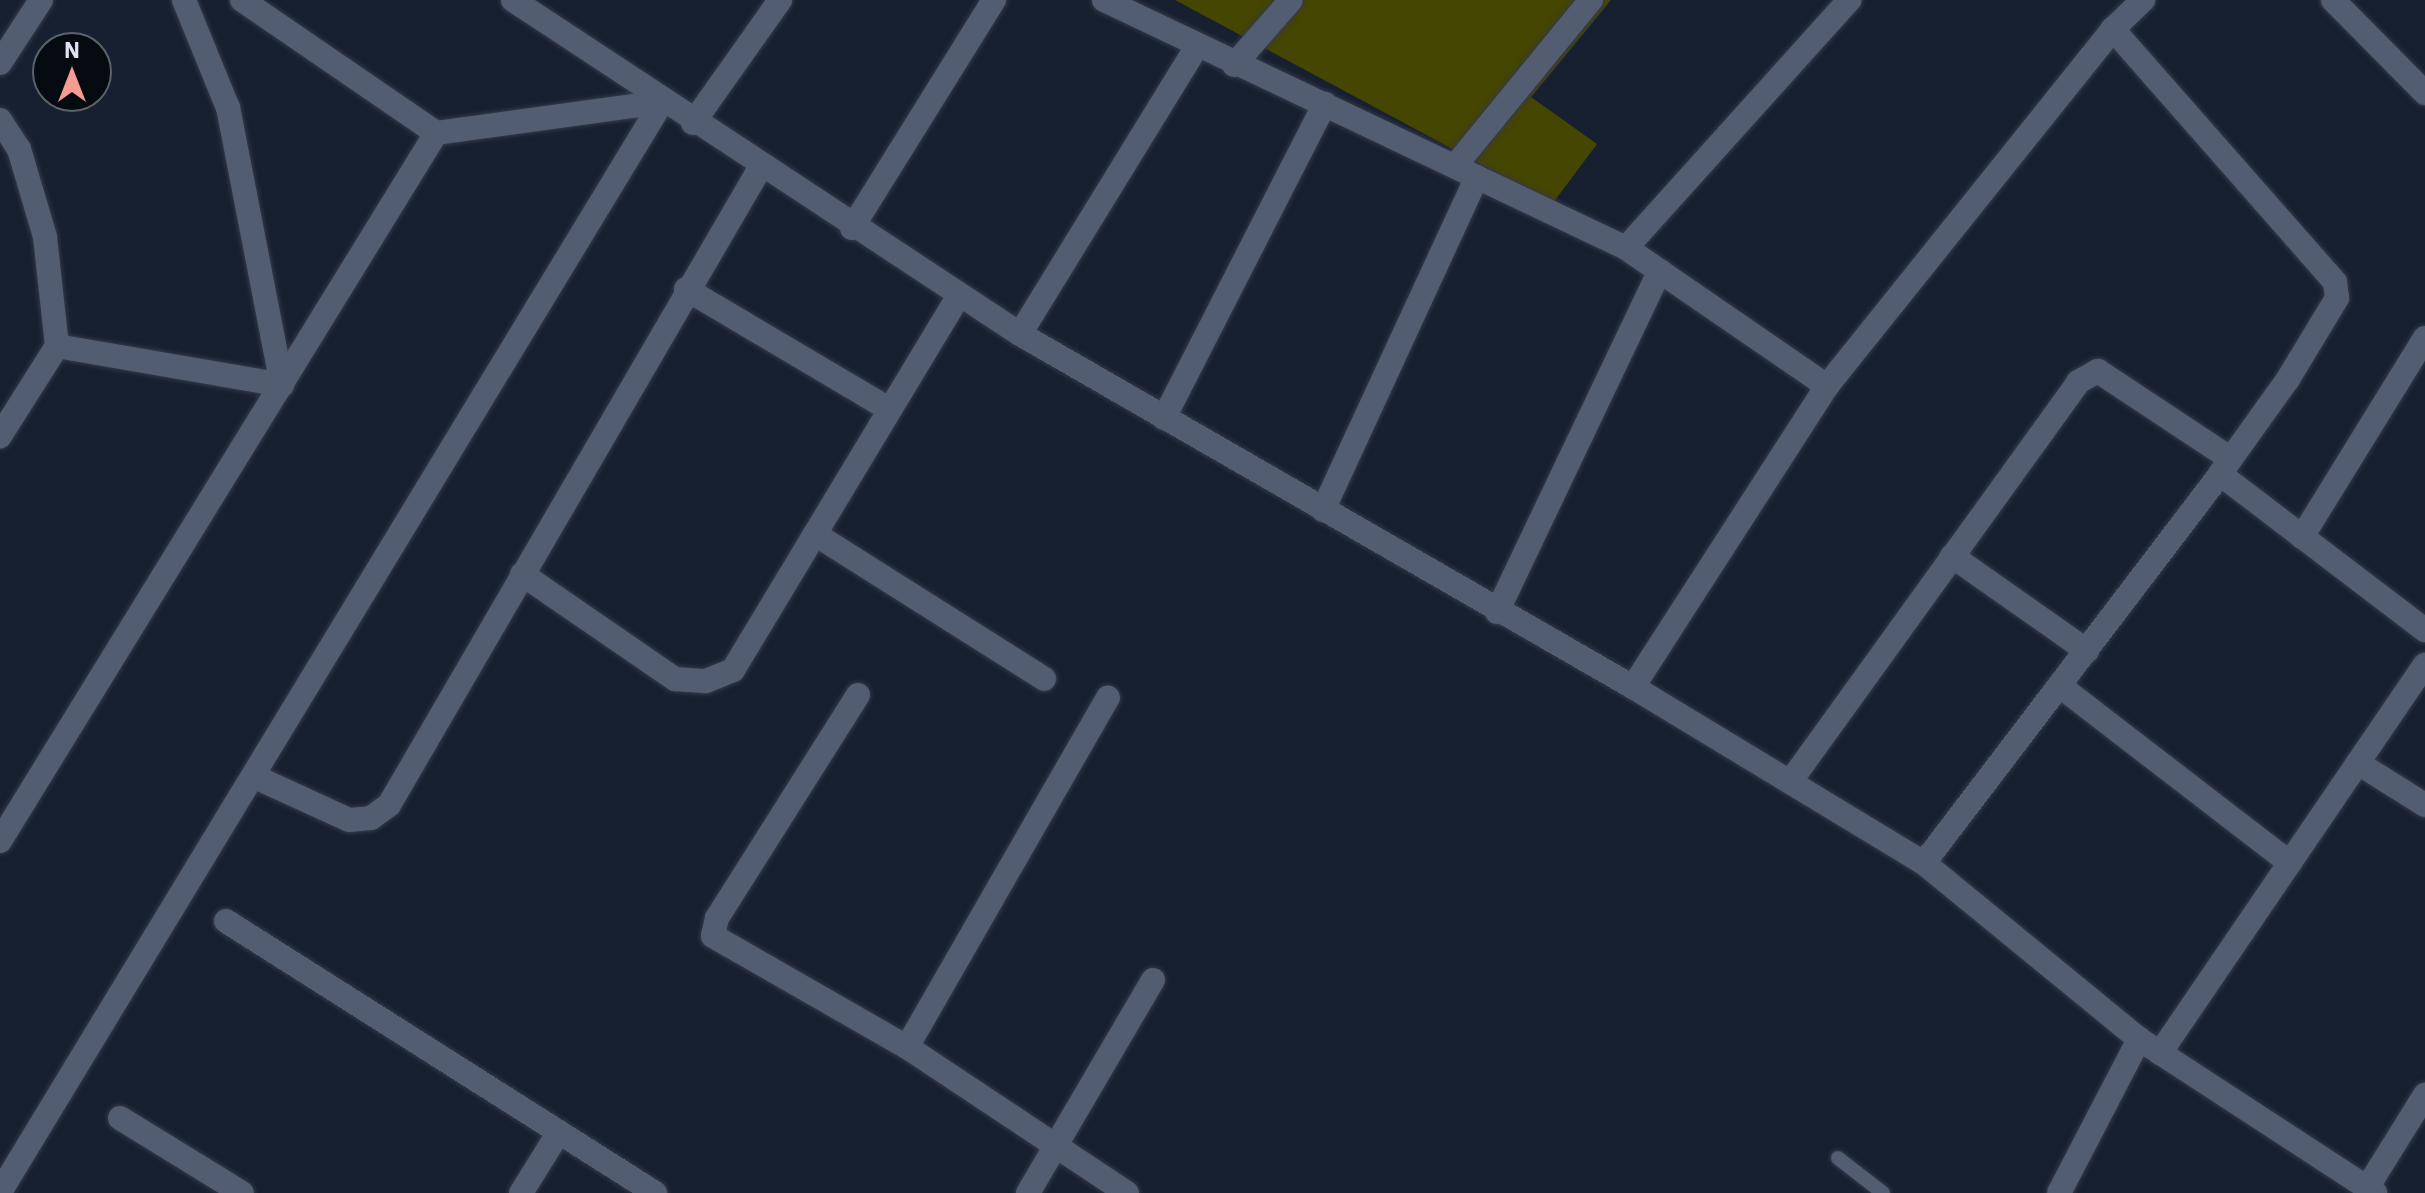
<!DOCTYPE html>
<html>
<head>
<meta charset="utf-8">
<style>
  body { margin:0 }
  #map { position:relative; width:2425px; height:1193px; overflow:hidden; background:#172031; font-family:"IBM Plex Sans",sans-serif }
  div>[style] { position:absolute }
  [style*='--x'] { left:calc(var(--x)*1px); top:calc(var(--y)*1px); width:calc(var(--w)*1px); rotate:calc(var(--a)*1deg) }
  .green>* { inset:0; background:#454602 }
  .roads { filter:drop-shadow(0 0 2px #343949) drop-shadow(0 0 2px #343949) }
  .lane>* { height:14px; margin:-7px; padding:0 7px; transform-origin:7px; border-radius:7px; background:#525d71 }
  .street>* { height:24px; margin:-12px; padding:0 12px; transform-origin:12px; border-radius:12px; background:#525d71 }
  span { translate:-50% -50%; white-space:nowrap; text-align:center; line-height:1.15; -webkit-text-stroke:8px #060a11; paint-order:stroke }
  .north { position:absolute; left:32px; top:32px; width:80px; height:80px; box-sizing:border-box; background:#060a11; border:2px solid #5c626b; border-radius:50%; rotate:0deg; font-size:22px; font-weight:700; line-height:32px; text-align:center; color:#dee5f1 }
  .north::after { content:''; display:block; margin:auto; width:28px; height:36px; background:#f59c93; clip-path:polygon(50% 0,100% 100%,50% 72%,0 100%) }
</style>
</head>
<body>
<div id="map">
  <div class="green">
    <i style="clip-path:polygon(1175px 0,1611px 0,1531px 97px,1597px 144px,1553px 203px)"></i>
  </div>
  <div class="roads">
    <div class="lane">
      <i style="--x:1838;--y:1158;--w:57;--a:37.9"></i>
    </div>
    <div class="street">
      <i style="--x:242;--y:0;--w:235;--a:34.4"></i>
      <i style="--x:436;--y:133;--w:228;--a:-7.8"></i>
      <i style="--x:513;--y:0;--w:607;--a:33.38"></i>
      <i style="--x:1020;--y:334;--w:707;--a:29.94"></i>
      <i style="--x:1633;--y:687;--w:340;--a:31.2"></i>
      <i style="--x:1924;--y:863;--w:278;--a:39.3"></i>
      <i style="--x:2139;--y:1039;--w:282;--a:33.1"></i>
      <i style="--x:1104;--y:0;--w:578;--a:25.41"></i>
      <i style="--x:1626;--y:248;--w:244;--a:34.5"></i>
      <i style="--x:2333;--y:0;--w:131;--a:45.3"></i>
      <i style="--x:0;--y:63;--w:75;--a:-56.9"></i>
      <i style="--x:1234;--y:65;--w:86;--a:-48.8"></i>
      <i style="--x:0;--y:120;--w:35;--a:57"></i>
      <i style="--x:19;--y:149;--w:92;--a:73.5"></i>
      <i style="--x:45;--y:237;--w:110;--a:83.7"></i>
      <i style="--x:57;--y:346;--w:107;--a:122.3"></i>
      <i style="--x:693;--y:123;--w:151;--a:-54.7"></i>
      <i style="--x:1455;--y:166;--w:215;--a:-50.7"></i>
      <i style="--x:852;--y:228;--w:269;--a:-58.1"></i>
      <i style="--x:1626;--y:248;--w:334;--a:-48"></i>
      <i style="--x:686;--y:289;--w:234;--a:30.6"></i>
      <i style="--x:1020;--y:334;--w:336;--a:-58.4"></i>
      <i style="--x:57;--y:346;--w:228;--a:9.8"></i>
      <i style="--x:282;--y:385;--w:282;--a:-101"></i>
      <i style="--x:228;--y:108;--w:117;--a:-112.2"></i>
      <i style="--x:1164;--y:418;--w:353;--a:-62.9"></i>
      <i style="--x:2220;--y:474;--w:258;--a:37.3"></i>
      <i style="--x:1323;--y:510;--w:367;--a:-65.2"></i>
      <i style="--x:815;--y:534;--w:271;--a:32.3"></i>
      <i style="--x:2302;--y:537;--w:234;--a:-58.3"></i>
      <i style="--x:1952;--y:556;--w:165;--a:35.1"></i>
      <i style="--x:522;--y:574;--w:186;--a:34.5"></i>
      <i style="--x:675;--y:679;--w:31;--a:4"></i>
      <i style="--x:706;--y:681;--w:29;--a:-22"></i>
      <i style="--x:733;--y:670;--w:437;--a:-58.9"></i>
      <i style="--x:1497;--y:612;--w:378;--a:-64.5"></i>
      <i style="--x:2060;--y:686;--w:290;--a:37.6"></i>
      <i style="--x:1633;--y:687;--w:358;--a:-57.2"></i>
      <i style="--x:1827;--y:386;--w:457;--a:-51.3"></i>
      <i style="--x:2113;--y:29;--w:42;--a:-44"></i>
      <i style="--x:858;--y:695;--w:264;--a:122.3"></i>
      <i style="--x:717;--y:918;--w:18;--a:103"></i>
      <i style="--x:713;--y:936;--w:224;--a:29.8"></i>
      <i style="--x:907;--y:1047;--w:264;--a:33.6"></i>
      <i style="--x:2358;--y:763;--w:79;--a:32.1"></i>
      <i style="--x:253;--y:776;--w:106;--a:24.6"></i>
      <i style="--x:349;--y:820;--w:22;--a:-5"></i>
      <i style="--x:371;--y:818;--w:22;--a:-36"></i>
      <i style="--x:389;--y:805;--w:737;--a:-59.78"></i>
      <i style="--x:1790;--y:782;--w:493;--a:-54.2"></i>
      <i style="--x:2078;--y:382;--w:23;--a:-29"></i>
      <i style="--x:2098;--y:371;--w:159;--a:33.5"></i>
      <i style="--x:0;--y:841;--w:831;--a:-58.37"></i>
      <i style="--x:1924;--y:863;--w:489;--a:-52.7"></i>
      <i style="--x:2220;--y:474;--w:117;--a:-54.4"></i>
      <i style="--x:2288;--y:379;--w:95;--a:-58.8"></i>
      <i style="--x:2337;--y:298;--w:16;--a:-97"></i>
      <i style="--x:2335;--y:282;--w:337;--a:-131.3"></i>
      <i style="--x:226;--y:921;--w:508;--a:32.38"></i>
      <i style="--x:907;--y:1047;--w:403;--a:-60.1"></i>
      <i style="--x:2160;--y:1053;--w:470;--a:-55.7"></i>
      <i style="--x:120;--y:1118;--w:143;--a:31.6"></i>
      <i style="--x:2367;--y:1188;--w:110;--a:-58.1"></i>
      <i style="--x:0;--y:1192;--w:1275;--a:-58.73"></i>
      <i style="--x:521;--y:1193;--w:72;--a:-58.1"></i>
      <i style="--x:1028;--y:1193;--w:247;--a:-59.6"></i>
      <i style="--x:2059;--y:1193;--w:174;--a:-62.5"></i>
    </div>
  </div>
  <div class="north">N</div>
</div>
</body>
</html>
